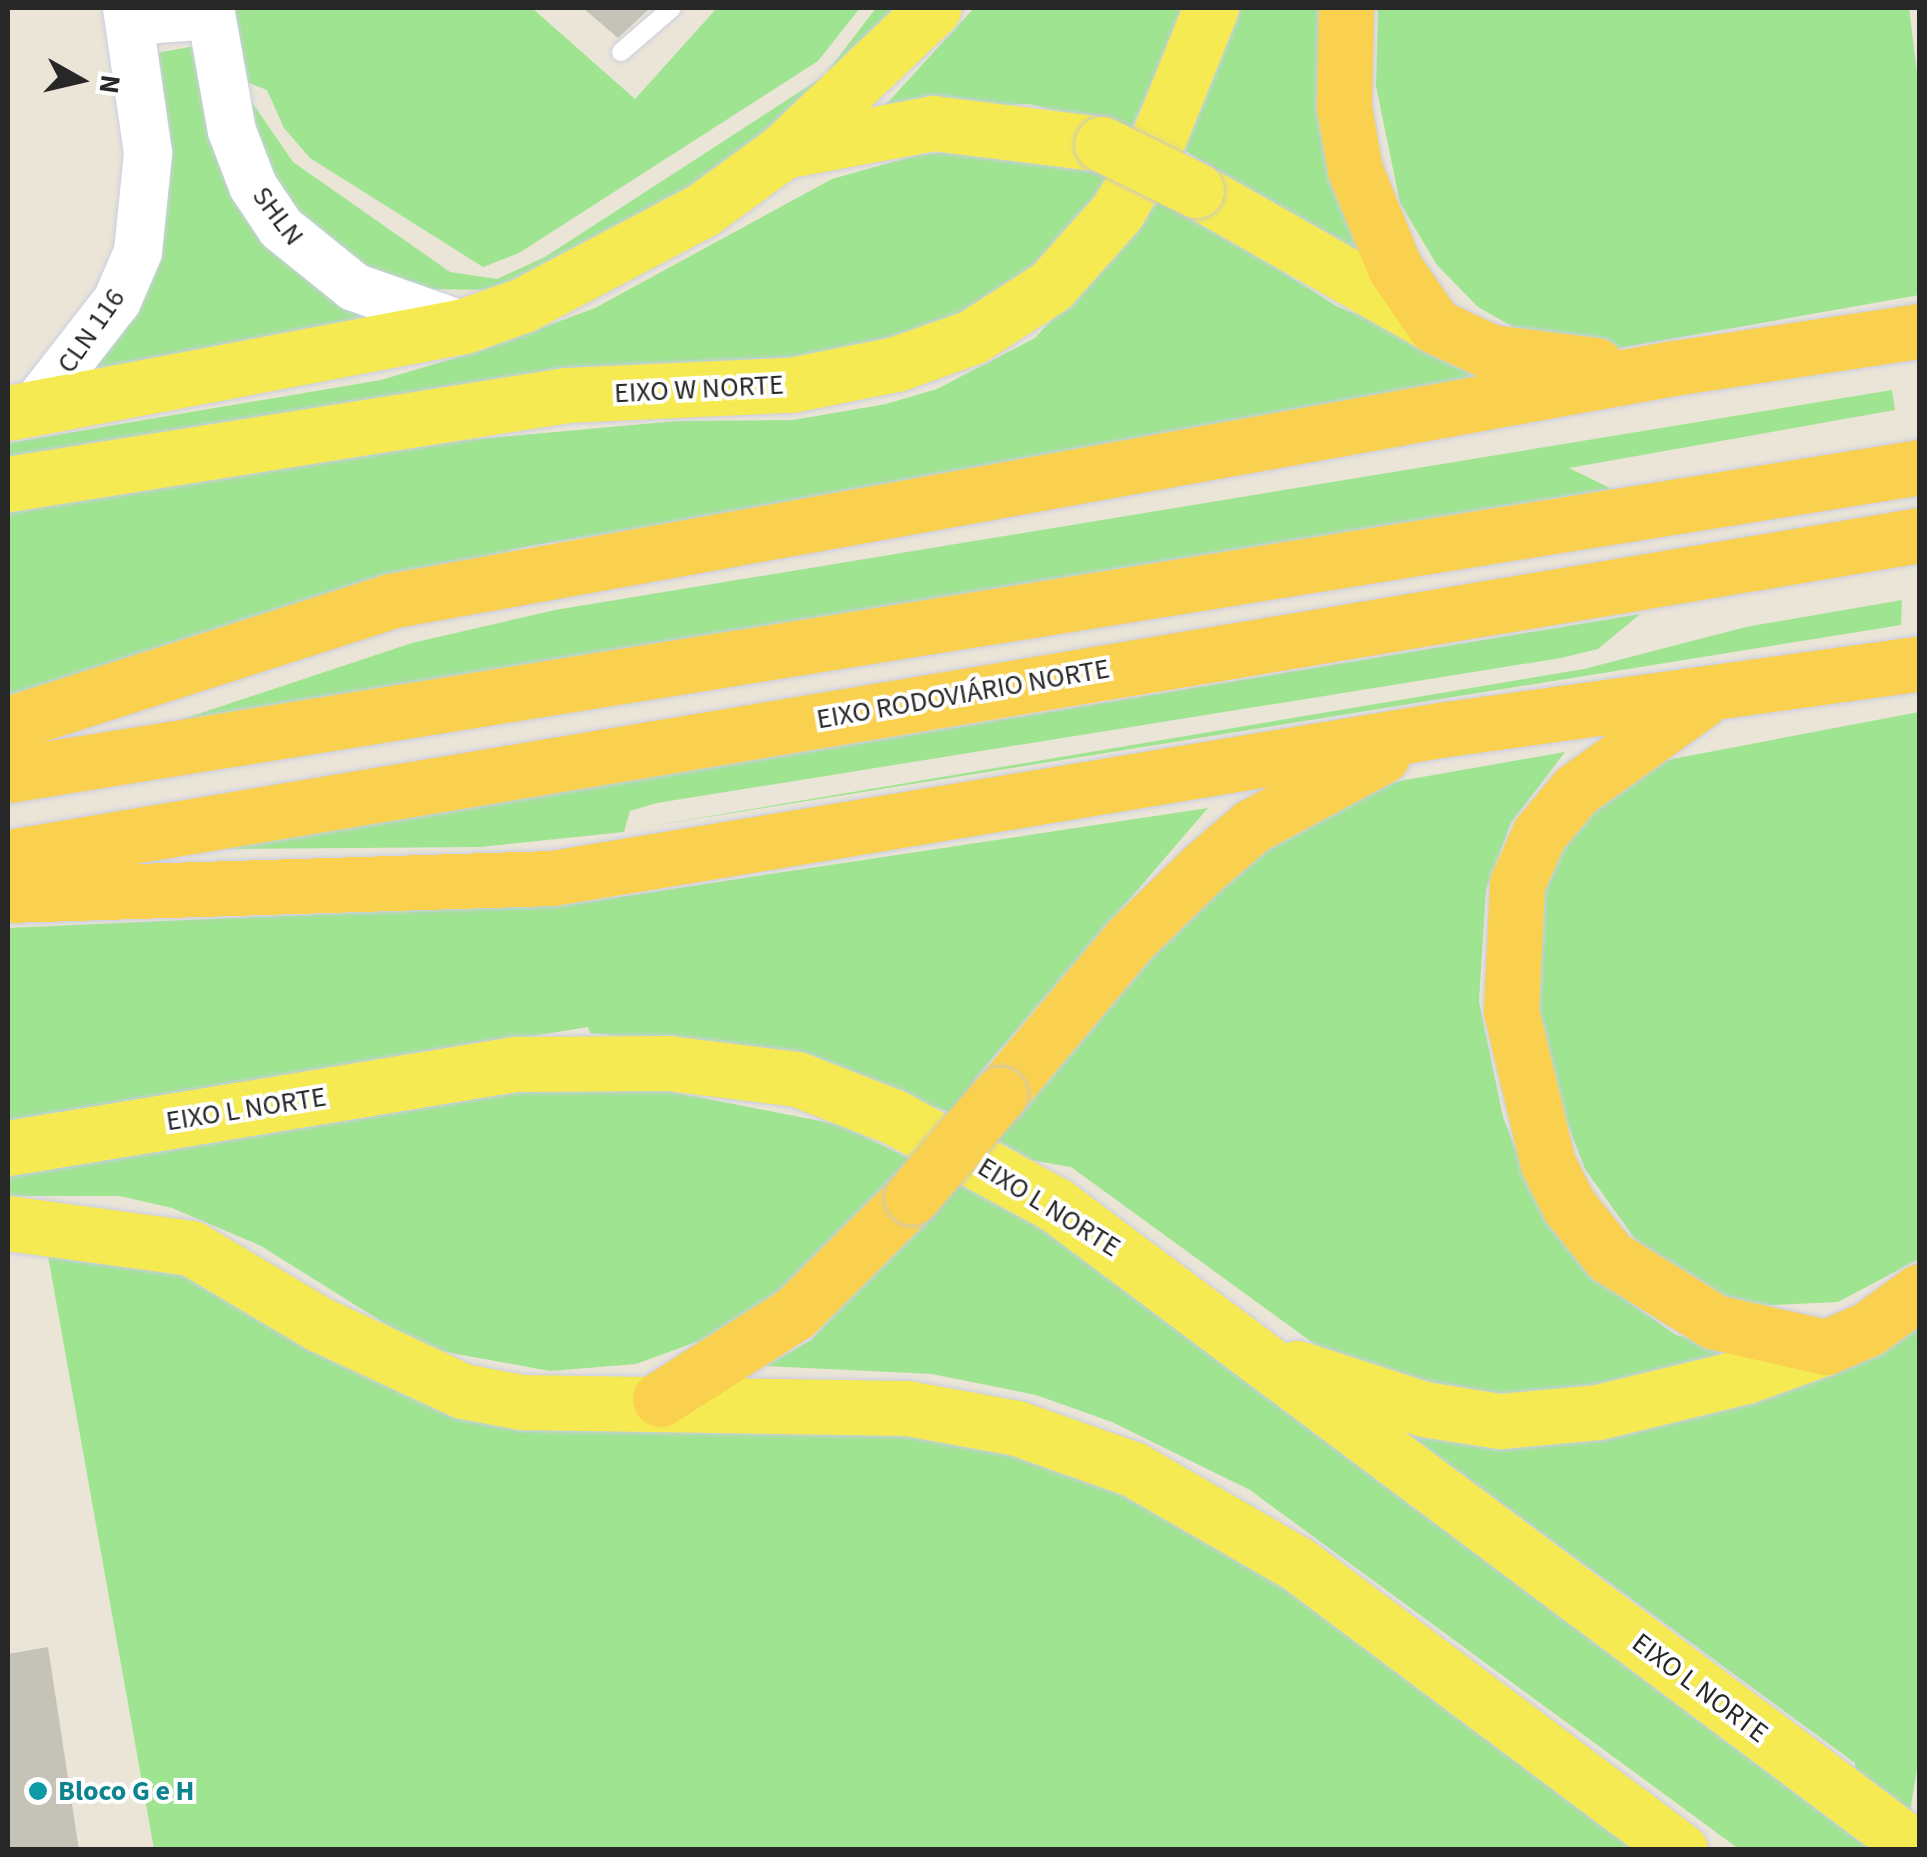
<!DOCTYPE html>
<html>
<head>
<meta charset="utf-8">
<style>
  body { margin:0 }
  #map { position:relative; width:1927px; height:1857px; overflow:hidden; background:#eae5d7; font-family:"Source Sans 3",sans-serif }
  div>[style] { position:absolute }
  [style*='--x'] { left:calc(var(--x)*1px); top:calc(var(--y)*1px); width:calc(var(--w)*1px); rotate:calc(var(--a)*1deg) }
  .green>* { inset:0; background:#9fe490 }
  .building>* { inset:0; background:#c5c2b7 }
  .roads { filter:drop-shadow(0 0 2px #cccde1) drop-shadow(0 0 2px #cccde1) }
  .service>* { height:18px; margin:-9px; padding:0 9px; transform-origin:9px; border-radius:9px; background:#fff }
  .secondary>* { height:48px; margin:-24px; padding:0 24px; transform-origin:24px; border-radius:24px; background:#fff }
  .primary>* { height:55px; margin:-27.5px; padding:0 27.5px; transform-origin:27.5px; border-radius:27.5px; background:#f5ea51 }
  .trunk>* { height:55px; margin:-27.5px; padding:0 27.5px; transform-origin:27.5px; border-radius:27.5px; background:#fad14f }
  .bridges { filter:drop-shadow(0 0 2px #c7c7c7) drop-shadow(0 0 2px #c7c7c7) }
  .primary-bridge>* { height:55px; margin:-27.5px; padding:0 27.5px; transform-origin:27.5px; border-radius:27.5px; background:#f5ea51 }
  .trunk-bridge>* { height:55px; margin:-27.5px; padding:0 27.5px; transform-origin:27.5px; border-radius:27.5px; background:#fad14f }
  .dots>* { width:28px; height:28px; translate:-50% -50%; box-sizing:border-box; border:5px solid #fff; border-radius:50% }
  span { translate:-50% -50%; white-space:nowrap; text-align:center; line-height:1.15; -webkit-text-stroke:8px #fff; paint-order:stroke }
  .street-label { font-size:28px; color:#272727 }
  .culture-label { font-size:28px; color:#0d838f; font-weight:700 }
  .left { translate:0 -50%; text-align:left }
  .frame { position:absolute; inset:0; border:10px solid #272727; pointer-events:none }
  .north { position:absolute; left:30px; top:30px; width:100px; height:100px; -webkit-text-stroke:8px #fff; paint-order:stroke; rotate:98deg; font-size:28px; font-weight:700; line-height:40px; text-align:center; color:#272727 }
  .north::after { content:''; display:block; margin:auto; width:35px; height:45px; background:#272727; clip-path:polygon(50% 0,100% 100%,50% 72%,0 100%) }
</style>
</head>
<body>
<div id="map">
  <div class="green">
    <i style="clip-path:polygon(234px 8px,532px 8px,635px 99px,717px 8px,860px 8px,818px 61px,519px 253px,483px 267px,310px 158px,284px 128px,267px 90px,246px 82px)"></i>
    <i style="clip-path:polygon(876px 8px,910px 8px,752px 153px,499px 290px,414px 289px,355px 263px,297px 215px,261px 154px,249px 98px,293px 162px,450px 272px,497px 279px,545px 257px,824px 76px)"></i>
    <i style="clip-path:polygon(974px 8px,1185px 8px,1131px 130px,1029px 104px,880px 111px)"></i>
    <i style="clip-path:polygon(1241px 8px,1325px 8px,1382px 273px,1181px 148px)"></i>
    <i style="clip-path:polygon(1378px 8px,1909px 8px,1920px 97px,1919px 295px,1609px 350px,1536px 340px,1478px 307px,1437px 265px,1400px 203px,1376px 86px)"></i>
    <i style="clip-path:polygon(200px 45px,223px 158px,378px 317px,68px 381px,105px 346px,151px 54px)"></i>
    <i style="clip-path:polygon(968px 150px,1113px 173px,1074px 229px,1009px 290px,870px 356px,491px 381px,8px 461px,8px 443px,381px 380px,482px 350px,595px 308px,832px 179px,917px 155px)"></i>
    <i style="clip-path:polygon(1163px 196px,1338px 307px,1536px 382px,531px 546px,381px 582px,8px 697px,8px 505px,400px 446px,677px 421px,793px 420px,886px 404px,937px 389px,1035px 338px)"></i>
    <i style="clip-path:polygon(1892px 390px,1895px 410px,1569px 468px,1612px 489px,174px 722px,412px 643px,555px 610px)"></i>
    <i style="clip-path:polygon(1902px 600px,1901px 625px,639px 828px,1584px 669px,1746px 627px)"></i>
    <i style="clip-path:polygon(1640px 614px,1598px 649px,1561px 658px,657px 803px,630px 811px,624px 832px,480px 847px,215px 849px)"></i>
    <i style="clip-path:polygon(1919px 712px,1919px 1259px,1838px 1302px,1754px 1306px,1725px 1298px,1642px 1249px,1585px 1169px,1530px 1029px,1531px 905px,1580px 809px,1651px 763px)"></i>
    <i style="clip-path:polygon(1565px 752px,1511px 823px,1486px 890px,1479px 1001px,1503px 1117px,1529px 1182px,1605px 1285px,1676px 1335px,1741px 1350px,1573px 1397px,1467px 1405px,1324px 1351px,1071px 1167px,1031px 1160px,946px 1111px,812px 1063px,730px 1046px,590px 1033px,588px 1027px,8px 1121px,8px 928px,585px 902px,1208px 808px,974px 1080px,1018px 1105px,1192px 894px,1371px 786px)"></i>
    <i style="clip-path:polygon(647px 1087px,841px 1125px,909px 1158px,814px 1269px,718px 1334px,636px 1364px,550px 1371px,424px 1348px,261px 1246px,172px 1208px,120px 1196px,8px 1196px,8px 1172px,533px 1088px)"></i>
    <i style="clip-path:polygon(957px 1177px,992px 1191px,1857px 1819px,1855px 1763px,1383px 1417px,1421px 1428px,1919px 1322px,1920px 1750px,1904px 1849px,1739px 1849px,1250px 1490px,1112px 1422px,1036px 1395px,932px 1374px,765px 1366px,811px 1340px)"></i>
    <i style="clip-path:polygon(45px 1239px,145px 1253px,350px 1369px,926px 1425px,1179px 1510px,1658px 1849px,154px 1849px)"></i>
  </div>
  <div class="building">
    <i style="clip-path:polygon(583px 8px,650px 8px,618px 38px)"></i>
    <i style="clip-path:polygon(48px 1647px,79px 1850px,8px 1850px,8px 1654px)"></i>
  </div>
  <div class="roads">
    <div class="service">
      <i style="--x:621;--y:52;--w:67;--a:-40.8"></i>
    </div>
    <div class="secondary">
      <i style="--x:210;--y:8;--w:125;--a:79.9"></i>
      <i style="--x:232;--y:131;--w:59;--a:69.1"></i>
      <i style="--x:253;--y:186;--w:50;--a:56.3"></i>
      <i style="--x:281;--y:228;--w:94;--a:38.9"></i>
      <i style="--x:354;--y:287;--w:117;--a:19.5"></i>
      <i style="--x:130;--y:21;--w:81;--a:-4.2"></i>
      <i style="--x:32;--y:410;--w:138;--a:-52.1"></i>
      <i style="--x:117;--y:301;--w:53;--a:-66.8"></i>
      <i style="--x:138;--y:252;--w:100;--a:-84.2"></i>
      <i style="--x:148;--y:153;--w:147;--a:-98.2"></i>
    </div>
    <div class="primary">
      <i style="--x:784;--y:151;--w:152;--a:-10.6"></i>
      <i style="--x:933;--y:123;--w:170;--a:7.1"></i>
      <i style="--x:1196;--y:190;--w:275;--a:29.6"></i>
      <i style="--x:8;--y:413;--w:464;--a:-10.8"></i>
      <i style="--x:464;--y:326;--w:63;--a:-19.6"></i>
      <i style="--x:523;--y:305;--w:205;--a:-27.9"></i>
      <i style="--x:704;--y:209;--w:97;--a:-36.2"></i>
      <i style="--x:782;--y:152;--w:209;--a:-43.5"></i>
      <i style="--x:8;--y:484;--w:566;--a:-9.05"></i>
      <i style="--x:567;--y:395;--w:224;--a:-2.6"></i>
      <i style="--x:791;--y:385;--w:107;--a:-11.3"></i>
      <i style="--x:896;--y:364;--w:81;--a:-19.6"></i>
      <i style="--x:972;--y:337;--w:94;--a:-32.8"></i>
      <i style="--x:1051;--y:286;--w:99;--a:-48.3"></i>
      <i style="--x:1117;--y:212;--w:75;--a:-59.7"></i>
      <i style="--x:1155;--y:147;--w:150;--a:-68.1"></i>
      <i style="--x:8;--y:1148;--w:514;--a:-9.41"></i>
      <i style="--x:515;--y:1064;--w:153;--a:-0.4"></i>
      <i style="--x:668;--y:1063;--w:130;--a:7.1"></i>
      <i style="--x:797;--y:1079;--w:104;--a:21.4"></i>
      <i style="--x:894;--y:1117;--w:184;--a:28.5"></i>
      <i style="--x:1056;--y:1205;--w:1077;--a:36.81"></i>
      <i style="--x:8;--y:1223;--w:185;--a:7.8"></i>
      <i style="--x:191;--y:1248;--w:149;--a:30.7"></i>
      <i style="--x:319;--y:1324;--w:159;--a:25"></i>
      <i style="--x:463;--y:1391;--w:59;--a:10.7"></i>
      <i style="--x:521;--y:1402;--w:386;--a:0.9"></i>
      <i style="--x:907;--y:1408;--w:112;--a:10.3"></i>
      <i style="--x:1017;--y:1428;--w:123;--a:19.5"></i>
      <i style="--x:1133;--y:1469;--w:192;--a:30"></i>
      <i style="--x:1299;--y:1565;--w:476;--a:36.8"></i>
      <i style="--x:1297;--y:1368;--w:133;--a:17.9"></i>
      <i style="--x:1424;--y:1409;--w:77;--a:9"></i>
      <i style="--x:1500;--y:1421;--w:98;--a:-5.2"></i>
      <i style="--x:1598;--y:1412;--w:152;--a:-13.7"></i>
      <i style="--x:1746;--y:1376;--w:85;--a:-19.9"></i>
    </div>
    <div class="trunk">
      <i style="--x:1346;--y:8;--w:99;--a:91.2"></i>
      <i style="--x:1344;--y:107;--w:64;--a:80.1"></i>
      <i style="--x:1355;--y:170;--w:106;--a:67.8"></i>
      <i style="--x:1395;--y:268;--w:70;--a:55.4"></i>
      <i style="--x:1435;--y:326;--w:62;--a:24.9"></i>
      <i style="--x:1491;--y:352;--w:106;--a:7.1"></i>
      <i style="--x:1702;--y:700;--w:155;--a:144.5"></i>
      <i style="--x:1576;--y:790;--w:57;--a:130.1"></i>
      <i style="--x:1539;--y:834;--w:55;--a:113.7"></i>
      <i style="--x:1517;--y:884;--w:127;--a:92.7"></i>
      <i style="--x:1511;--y:1011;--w:157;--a:76.4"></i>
      <i style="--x:1548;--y:1164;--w:47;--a:63.4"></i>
      <i style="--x:1569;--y:1206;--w:65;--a:51.2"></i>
      <i style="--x:1610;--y:1257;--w:123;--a:31.8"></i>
      <i style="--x:1715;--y:1322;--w:114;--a:12.7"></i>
      <i style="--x:1826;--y:1347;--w:46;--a:-23.2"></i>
      <i style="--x:1868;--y:1329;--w:64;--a:-36.2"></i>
      <i style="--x:8;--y:724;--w:401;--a:-17.8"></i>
      <i style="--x:390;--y:601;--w:1305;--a:-10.29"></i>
      <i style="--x:1674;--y:368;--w:249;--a:-8.6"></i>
      <i style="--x:8;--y:775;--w:1937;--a:-9.15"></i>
      <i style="--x:8;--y:857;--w:1939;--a:-9.56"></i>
      <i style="--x:8;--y:895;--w:544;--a:-1.79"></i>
      <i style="--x:552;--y:878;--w:900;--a:-9.46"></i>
      <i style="--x:1440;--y:730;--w:485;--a:-7.9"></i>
      <i style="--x:1000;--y:1094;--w:201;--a:-50"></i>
      <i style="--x:1129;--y:940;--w:103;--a:-44.2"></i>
      <i style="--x:1203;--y:868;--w:65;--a:-40.6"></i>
      <i style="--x:1252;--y:826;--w:148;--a:-28.3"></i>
      <i style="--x:660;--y:1399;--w:160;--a:-32.5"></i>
      <i style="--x:795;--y:1313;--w:165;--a:-44.8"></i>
    </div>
  </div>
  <div class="bridges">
    <div class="primary-bridge">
      <i style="--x:1102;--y:144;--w:105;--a:26.1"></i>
    </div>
    <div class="trunk-bridge">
      <i style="--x:912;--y:1197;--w:135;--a:-49.5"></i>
    </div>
  </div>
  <div class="dots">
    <i style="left:38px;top:1791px;background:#0f9aa8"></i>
  </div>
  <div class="street-label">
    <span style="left:278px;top:216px;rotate:53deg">SHLN</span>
    <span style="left:91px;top:331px;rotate:-55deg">CLN 116</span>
    <span style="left:699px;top:389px;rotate:-3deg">EIXO W NORTE</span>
    <span style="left:963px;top:694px;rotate:-10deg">EIXO RODOVIÁRIO NORTE</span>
    <span style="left:246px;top:1109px;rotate:-9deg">EIXO L NORTE</span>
    <span style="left:1049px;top:1207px;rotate:32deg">EIXO L NORTE</span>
    <span style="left:1700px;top:1688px;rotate:37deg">EIXO L NORTE</span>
  </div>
  <div class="culture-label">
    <span class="left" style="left:58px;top:1791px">Bloco G e H</span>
  </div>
  <div class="frame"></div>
  <div class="north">N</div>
</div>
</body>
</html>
